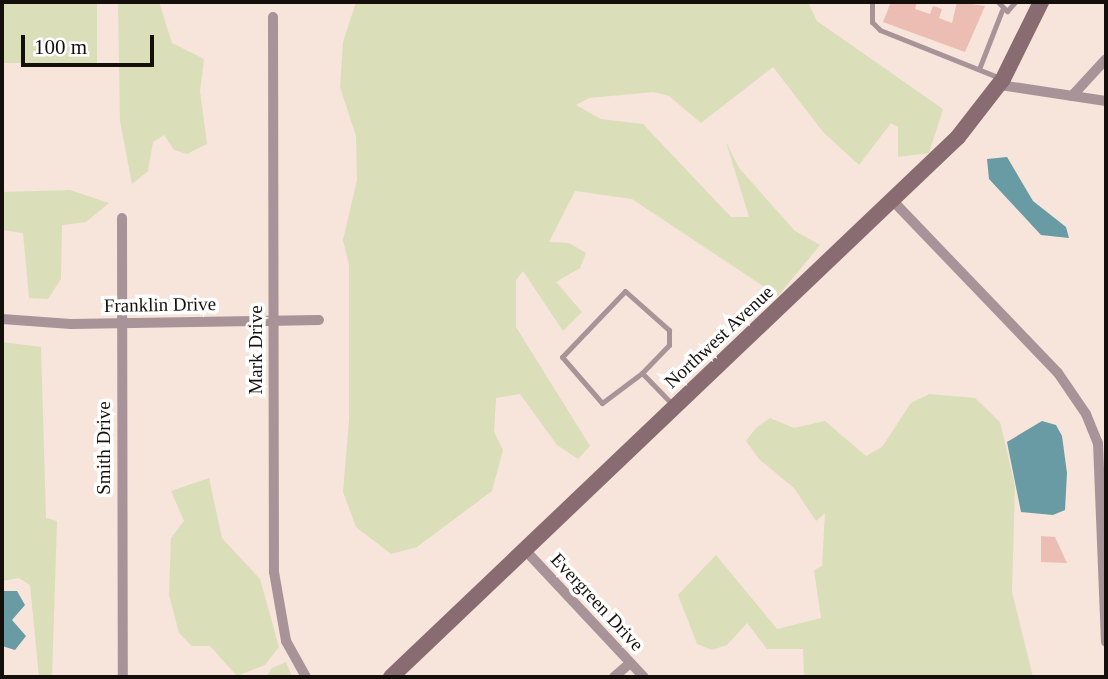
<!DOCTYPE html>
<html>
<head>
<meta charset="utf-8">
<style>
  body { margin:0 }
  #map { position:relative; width:1108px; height:679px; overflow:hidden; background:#f7e4da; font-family:"Times New Roman",serif }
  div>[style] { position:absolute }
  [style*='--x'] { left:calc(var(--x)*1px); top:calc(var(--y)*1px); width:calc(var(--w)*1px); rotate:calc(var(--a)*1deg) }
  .green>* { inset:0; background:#dadfb9; transform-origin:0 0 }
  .water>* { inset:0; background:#699ba4 }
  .building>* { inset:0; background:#ebbdb3 }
  .lane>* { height:5px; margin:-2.5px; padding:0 2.5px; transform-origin:2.5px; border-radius:2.5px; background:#a89498 }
  .street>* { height:10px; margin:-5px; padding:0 5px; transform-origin:5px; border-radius:5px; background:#a89498 }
  .secondary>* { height:16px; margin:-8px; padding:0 8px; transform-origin:8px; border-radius:8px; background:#886c71 }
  span { translate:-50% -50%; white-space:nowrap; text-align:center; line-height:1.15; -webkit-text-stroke:7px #fff; paint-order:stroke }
  .street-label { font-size:19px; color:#150f0c }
  .frame { position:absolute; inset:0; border:4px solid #150f0c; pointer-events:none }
  .scale { position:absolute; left:21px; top:35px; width:133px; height:32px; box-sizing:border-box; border:4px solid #150f0c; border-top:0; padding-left:9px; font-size:21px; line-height:24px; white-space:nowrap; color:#150f0c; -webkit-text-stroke:5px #fff; paint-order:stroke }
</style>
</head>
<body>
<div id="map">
  <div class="green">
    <i style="left:2px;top:2px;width:95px;height:61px"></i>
    <i style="clip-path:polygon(118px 2px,159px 2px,172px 43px,204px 59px,200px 91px,207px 144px,187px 154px,174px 150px,164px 135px,153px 142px,148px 171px,132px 184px,120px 121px)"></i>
    <i style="clip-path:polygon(356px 2px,808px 2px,817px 21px,943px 109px,929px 153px,898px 157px,898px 127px,891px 123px,859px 165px,823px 132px,773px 67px,701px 123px,669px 96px,654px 92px,589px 98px,576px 105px,601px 119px,643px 124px,731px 217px,749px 217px,726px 142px,739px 168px,795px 231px,820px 245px,778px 296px,632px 199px,575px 191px,549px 242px,569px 243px,586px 253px,580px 268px,556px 282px,582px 312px,563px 331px,523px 271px,516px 280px,516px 327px,590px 446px,578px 459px,557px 445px,520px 394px,496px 398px,494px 432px,503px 450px,492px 491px,417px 547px,391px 554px,356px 527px,343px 492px,349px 420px,349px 265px,343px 240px,357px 180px,356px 136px,340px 87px,343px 42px)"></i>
    <i style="clip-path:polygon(70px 190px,109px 203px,86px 222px,62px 225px,61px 279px,48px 299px,29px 298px,23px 233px,2px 230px,2px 192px)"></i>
    <i style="clip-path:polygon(2px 342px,41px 347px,46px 518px,57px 521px,52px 677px,39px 677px,30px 585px,19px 578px,2px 581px)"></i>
    <i style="clip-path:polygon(929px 394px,975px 398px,1000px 422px,1015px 486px,1012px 592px,1033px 677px,804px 677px,803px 649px,767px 649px,747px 623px,727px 645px,712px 650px,697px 644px,678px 595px,716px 555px,777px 629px,821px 618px,814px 570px,822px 566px,825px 513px,816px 521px,794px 488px,759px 459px,746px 441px,756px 428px,770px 418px,794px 428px,825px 421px,866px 456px,882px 447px,911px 403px)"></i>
    <i style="clip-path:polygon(209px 478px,222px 538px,260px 579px,279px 647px,265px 665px,237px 676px,210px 646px,192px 646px,179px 633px,169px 595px,171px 538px,184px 521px,171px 491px)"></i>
    <i style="clip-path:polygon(286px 662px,292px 677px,266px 677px,272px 668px)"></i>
  </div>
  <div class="water">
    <i style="clip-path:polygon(1007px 157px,1033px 201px,1066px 227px,1069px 238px,1041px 235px,989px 179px,987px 159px)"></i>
    <i style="clip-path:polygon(1042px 421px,1056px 425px,1062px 436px,1067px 473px,1065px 510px,1053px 515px,1021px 512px,1007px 442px)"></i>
    <i style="clip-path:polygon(2px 591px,17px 591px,25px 605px,12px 620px,26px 636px,15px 650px,2px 646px)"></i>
  </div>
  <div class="building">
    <i style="clip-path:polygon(891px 2px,917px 2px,915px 9px,930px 14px,933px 6px,942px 9px,939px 18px,952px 23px,957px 2px,985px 6px,965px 52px,883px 22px)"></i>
    <i style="clip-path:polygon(1041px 536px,1055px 537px,1067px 563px,1041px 562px)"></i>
  </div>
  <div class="lane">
    <i style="--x:872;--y:2;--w:20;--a:90"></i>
    <i style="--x:872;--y:22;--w:11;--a:45"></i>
    <i style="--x:880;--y:30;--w:129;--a:21.8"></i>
    <i style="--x:998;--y:2;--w:13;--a:45"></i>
    <i style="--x:1007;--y:11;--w:12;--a:-48"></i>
    <i style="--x:979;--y:69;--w:63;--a:-68.7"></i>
    <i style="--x:642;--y:373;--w:50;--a:143.1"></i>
    <i style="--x:602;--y:403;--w:61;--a:-131"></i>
    <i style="--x:562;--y:357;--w:91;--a:-46.3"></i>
    <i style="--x:625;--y:291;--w:59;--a:41.6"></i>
    <i style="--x:669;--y:330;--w:15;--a:90"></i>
    <i style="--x:669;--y:345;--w:39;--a:134"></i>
    <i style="--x:642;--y:373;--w:45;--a:45.9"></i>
  </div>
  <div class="street">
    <i style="--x:273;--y:17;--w:555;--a:89.9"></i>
    <i style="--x:274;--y:572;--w:70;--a:80.1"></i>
    <i style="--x:286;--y:641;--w:41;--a:60.9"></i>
    <i style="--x:1000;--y:85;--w:107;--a:8.6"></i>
    <i style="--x:1072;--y:96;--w:50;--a:-47.4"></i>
    <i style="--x:893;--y:201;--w:238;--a:46.2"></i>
    <i style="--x:1058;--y:373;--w:50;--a:55.7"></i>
    <i style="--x:1086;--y:414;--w:31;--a:68"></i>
    <i style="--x:1098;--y:443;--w:199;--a:87.7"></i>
    <i style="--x:122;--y:218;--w:459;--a:89.9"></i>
    <i style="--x:2;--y:319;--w:69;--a:4.1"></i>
    <i style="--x:71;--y:324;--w:248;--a:-0.9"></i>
    <i style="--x:525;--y:550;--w:174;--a:46.9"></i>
    <i style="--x:614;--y:677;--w:21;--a:-41"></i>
  </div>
  <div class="secondary">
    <i style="--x:391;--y:677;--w:783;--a:-43.6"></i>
    <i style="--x:958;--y:137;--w:73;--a:-52.2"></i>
    <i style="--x:1003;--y:79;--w:86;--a:-63.7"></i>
  </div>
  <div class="street-label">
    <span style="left:160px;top:305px;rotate:-1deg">Franklin Drive</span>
    <span style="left:719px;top:337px;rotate:-43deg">Northwest Avenue</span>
    <span style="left:256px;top:350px;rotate:-90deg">Mark Drive</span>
    <span style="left:104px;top:448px;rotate:-90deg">Smith Drive</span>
    <span style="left:597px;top:602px;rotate:47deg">Evergreen Drive</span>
  </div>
  <div class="frame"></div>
  <div class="scale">100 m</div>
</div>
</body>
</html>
